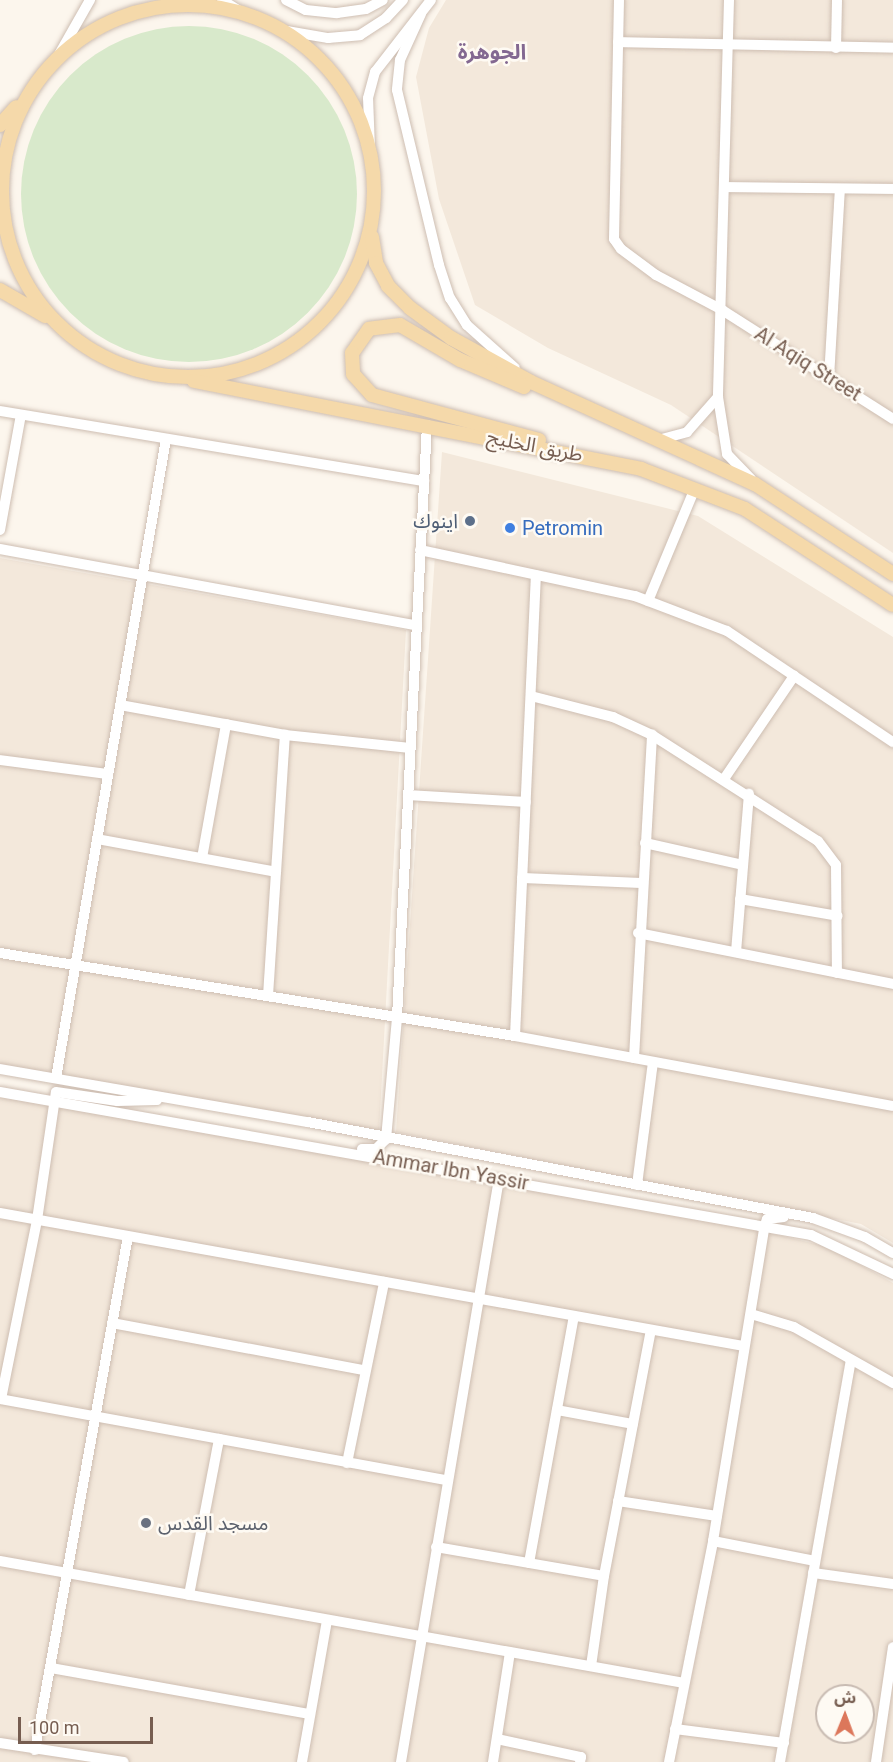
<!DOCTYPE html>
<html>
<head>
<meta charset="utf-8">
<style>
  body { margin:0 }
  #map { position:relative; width:893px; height:1762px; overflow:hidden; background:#fcf6ed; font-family:Roboto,"Noto Sans Arabic",sans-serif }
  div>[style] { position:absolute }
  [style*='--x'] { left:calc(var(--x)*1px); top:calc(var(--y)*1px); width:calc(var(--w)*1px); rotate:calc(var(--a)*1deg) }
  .residential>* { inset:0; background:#f3e8db }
  .green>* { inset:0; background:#d8e9cb }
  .round { border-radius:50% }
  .roads { filter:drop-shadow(0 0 2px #cebeb2) drop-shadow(0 0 2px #cebeb2) }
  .minor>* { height:10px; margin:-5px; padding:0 5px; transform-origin:5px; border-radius:5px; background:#fff }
  .major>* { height:14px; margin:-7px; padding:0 7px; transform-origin:7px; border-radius:7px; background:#f5d9aa }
  .major>.ring { margin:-7px; padding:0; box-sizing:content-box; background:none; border:14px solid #f5d9aa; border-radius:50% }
  .dots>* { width:16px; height:16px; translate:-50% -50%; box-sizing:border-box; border:3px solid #fefaf3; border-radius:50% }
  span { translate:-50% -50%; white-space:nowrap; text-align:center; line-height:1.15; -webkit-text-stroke:5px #fefaf3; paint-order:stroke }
  .street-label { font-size:20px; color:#765d50 }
  .service-label { font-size:20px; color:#4e5e75 }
  .right { translate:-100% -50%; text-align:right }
  .shop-label { font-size:20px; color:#366cbe }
  .left { translate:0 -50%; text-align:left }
  .worship-label { font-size:20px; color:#5b616d }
  .neighbourhood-label { font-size:21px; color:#836891; font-weight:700 }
  .north { position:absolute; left:815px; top:1684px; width:60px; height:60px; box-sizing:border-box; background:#fefaf3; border:2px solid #c8bbb2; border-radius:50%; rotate:1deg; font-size:16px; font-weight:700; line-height:24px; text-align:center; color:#765d50 }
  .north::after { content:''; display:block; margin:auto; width:21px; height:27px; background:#dc775b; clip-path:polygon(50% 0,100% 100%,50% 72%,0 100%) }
  .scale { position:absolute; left:18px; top:1717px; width:135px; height:27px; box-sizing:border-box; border:3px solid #765d50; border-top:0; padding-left:8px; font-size:18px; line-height:21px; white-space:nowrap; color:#765d50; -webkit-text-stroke:4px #fefaf3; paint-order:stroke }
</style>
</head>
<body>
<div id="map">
  <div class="residential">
    <i style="clip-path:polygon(446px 0,893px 0,893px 553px,671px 405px,548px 348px,475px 305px,439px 199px,416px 77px,429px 28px)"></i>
    <i style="clip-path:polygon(442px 452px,698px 516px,893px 637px,893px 1243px,861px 1224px,396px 1132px)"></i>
    <i style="clip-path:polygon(0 558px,406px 630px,379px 1132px,0 1066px)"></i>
    <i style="clip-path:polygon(evenodd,0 1097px,754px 1229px,828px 1247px,893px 1283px,893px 1762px,0 1762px,0 1097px,827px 1696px,863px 1696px,863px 1732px,827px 1732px,827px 1696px)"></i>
  </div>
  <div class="green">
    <i class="round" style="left:21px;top:26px;width:336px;height:336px"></i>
  </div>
  <div class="roads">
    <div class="minor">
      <i style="--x:222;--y:0;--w:25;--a:32"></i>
      <i style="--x:286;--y:0;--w:22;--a:27"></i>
      <i style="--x:306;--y:10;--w:31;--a:6"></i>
      <i style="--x:337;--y:13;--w:29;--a:-8"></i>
      <i style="--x:366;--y:9;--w:19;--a:-28"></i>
      <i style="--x:619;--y:0;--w:239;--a:91.2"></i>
      <i style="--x:614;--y:239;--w:12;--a:55"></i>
      <i style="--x:621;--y:249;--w:44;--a:36.6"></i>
      <i style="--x:656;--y:275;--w:75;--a:27.9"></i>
      <i style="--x:722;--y:310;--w:203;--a:32.5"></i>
      <i style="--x:729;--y:0;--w:397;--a:91.6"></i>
      <i style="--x:718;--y:397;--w:58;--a:81"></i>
      <i style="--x:727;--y:454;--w:35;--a:46"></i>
      <i style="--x:421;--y:14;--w:51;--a:114.5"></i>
      <i style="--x:400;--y:60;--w:30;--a:96"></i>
      <i style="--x:397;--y:90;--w:180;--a:76.5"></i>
      <i style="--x:439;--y:265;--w:35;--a:72"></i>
      <i style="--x:450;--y:298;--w:32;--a:58"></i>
      <i style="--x:467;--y:325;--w:64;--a:41.9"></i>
      <i style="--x:281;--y:30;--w:48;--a:9.7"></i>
      <i style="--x:328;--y:38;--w:32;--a:-5"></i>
      <i style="--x:360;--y:35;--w:31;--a:-33"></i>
      <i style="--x:386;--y:18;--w:25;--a:-47"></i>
      <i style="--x:618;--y:42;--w:275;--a:1.2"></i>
      <i style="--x:836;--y:48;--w:48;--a:-88.8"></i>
      <i style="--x:57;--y:58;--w:67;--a:-60.4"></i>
      <i style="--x:370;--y:149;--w:51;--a:-92.2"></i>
      <i style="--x:368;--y:98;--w:27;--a:-75"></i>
      <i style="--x:375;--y:72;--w:91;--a:-52.1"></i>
      <i style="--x:725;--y:187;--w:168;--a:0.7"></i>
      <i style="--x:829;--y:378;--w:189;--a:-86.7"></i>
      <i style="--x:0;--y:411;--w:430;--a:9.4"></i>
      <i style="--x:658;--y:440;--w:30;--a:-15"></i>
      <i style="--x:687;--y:432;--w:47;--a:-48.5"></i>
      <i style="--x:0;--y:530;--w:117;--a:-79.7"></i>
      <i style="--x:0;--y:549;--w:423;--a:10.4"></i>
      <i style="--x:420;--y:550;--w:220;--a:12.1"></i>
      <i style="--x:635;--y:596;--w:98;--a:20.8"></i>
      <i style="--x:727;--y:631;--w:200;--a:33.8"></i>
      <i style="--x:648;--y:601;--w:122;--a:-67.4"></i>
      <i style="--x:531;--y:696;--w:85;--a:14.4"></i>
      <i style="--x:613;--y:717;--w:43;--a:24.8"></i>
      <i style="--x:652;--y:735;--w:197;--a:32.6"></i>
      <i style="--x:818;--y:841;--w:30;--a:53"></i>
      <i style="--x:836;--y:865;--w:108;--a:89.5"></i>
      <i style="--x:120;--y:705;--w:168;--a:10.3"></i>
      <i style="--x:285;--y:735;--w:126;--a:5.9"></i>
      <i style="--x:0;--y:760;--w:109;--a:7.4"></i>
      <i style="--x:724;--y:779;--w:125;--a:-55.8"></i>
      <i style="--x:408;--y:795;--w:118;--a:3.4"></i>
      <i style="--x:97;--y:839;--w:182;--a:10.4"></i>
      <i style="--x:645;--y:843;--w:100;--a:12.7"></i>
      <i style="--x:202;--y:858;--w:136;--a:-79.8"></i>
      <i style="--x:522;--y:878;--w:120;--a:2.4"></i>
      <i style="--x:740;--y:899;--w:99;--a:9.8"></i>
      <i style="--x:638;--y:933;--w:260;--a:11.3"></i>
      <i style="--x:736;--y:952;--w:159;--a:-85.3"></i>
      <i style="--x:0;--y:953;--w:522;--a:9.16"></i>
      <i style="--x:515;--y:1036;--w:384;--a:10.5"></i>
      <i style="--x:268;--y:996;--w:262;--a:-86.3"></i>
      <i style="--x:515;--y:1036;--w:461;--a:-87.4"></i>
      <i style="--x:634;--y:1058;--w:324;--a:-86.8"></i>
      <i style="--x:0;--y:1069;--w:313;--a:9.8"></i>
      <i style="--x:308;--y:1122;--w:514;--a:10.76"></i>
      <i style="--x:813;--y:1218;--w:55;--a:20.1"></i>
      <i style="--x:865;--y:1237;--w:32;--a:30"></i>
      <i style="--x:56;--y:1078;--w:648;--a:-80.23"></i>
      <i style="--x:0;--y:1092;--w:824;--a:10"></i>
      <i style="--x:811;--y:1235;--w:91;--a:25.4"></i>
      <i style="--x:362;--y:1149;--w:14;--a:0"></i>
      <i style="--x:376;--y:1149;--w:14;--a:-45"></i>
      <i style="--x:386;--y:1139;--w:122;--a:-84.8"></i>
      <i style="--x:397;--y:1017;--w:593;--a:-87.1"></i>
      <i style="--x:637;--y:1185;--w:124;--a:-82.6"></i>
      <i style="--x:0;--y:1213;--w:756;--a:10.14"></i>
      <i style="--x:751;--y:1314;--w:45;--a:16.8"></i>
      <i style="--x:794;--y:1327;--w:114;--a:29.5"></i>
      <i style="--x:112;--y:1323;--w:256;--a:10.6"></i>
      <i style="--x:0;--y:1399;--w:454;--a:10.3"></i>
      <i style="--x:1;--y:1399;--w:183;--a:-78.6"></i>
      <i style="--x:37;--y:1220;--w:129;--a:-81.6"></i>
      <i style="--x:56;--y:1092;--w:62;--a:8.4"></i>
      <i style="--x:117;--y:1101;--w:40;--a:-1.4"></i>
      <i style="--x:557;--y:1410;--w:77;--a:10.4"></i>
      <i style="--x:347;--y:1463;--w:185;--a:-78.4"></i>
      <i style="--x:618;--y:1501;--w:100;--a:8.6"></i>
      <i style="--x:713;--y:1541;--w:104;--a:11.1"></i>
      <i style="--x:436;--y:1547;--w:170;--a:9.8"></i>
      <i style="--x:0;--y:1561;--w:695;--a:10.11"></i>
      <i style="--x:529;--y:1563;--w:251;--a:-79.7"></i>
      <i style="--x:813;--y:1573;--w:81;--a:7.8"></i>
      <i style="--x:189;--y:1595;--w:159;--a:-79.1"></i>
      <i style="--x:591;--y:1666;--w:91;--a:-81.8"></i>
      <i style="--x:604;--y:1576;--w:250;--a:-79.2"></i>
      <i style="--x:51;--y:1668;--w:263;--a:10.1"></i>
      <i style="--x:675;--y:1729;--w:110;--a:7.3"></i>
      <i style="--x:497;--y:1739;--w:86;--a:12.1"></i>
      <i style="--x:581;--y:1757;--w:5;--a:101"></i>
      <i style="--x:0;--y:1743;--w:125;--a:8.7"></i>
      <i style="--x:35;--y:1750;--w:522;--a:-79.74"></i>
      <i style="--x:302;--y:1762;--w:144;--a:-80"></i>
      <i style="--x:401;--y:1762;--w:591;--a:-80.46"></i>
      <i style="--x:493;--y:1762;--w:111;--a:-81.2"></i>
      <i style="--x:669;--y:1762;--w:225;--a:-78.7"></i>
      <i style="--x:713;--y:1541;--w:317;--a:-80.7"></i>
      <i style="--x:764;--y:1228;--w:9;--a:-72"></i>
      <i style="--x:767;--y:1219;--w:17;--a:-7"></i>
      <i style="--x:780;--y:1762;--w:408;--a:-80"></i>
      <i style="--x:876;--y:1762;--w:116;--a:-81.6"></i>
    </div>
    <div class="major">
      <i class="ring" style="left:2px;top:5px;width:358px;height:358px"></i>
      <i style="--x:0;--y:125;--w:24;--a:-48"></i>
      <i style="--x:372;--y:237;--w:26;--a:81"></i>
      <i style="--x:376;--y:263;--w:26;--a:62"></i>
      <i style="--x:388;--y:286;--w:31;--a:45"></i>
      <i style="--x:410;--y:308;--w:51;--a:36.2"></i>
      <i style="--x:451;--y:338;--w:91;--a:28.8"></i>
      <i style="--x:531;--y:382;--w:246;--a:24.5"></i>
      <i style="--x:755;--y:484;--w:165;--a:33.1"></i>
      <i style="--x:0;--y:290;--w:52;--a:30"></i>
      <i style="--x:194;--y:381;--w:456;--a:11.1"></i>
      <i style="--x:641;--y:469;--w:111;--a:21"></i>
      <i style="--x:745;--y:509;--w:176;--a:33"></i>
      <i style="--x:524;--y:387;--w:69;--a:-157.1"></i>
      <i style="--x:460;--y:360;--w:69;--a:-149.7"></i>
      <i style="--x:400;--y:325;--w:31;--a:173"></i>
      <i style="--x:369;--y:329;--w:29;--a:125"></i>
      <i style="--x:352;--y:353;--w:21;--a:87"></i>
      <i style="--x:353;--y:374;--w:28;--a:48"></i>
      <i style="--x:372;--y:395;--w:173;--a:15.1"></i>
    </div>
  </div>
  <div class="dots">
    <i style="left:470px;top:521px;background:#5c6f8a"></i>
    <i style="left:510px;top:528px;background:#3f7fe0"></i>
    <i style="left:146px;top:1523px;background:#6b7280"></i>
  </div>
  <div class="street-label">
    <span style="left:808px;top:364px;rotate:32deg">Al Aqiq Street</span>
    <span style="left:535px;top:446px;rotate:11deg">طريق الخليج</span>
    <span style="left:451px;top:1170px;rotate:10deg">Ammar Ibn Yassir</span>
  </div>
  <div class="service-label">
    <span class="right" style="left:458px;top:521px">اينوك</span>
  </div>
  <div class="shop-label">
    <span class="left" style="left:522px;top:528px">Petromin</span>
  </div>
  <div class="worship-label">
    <span class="left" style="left:158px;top:1523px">مسجد القدس</span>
  </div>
  <div class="neighbourhood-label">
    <span style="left:492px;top:52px">الجوهرة</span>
  </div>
  <div class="north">ش</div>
  <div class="scale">100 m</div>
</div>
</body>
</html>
